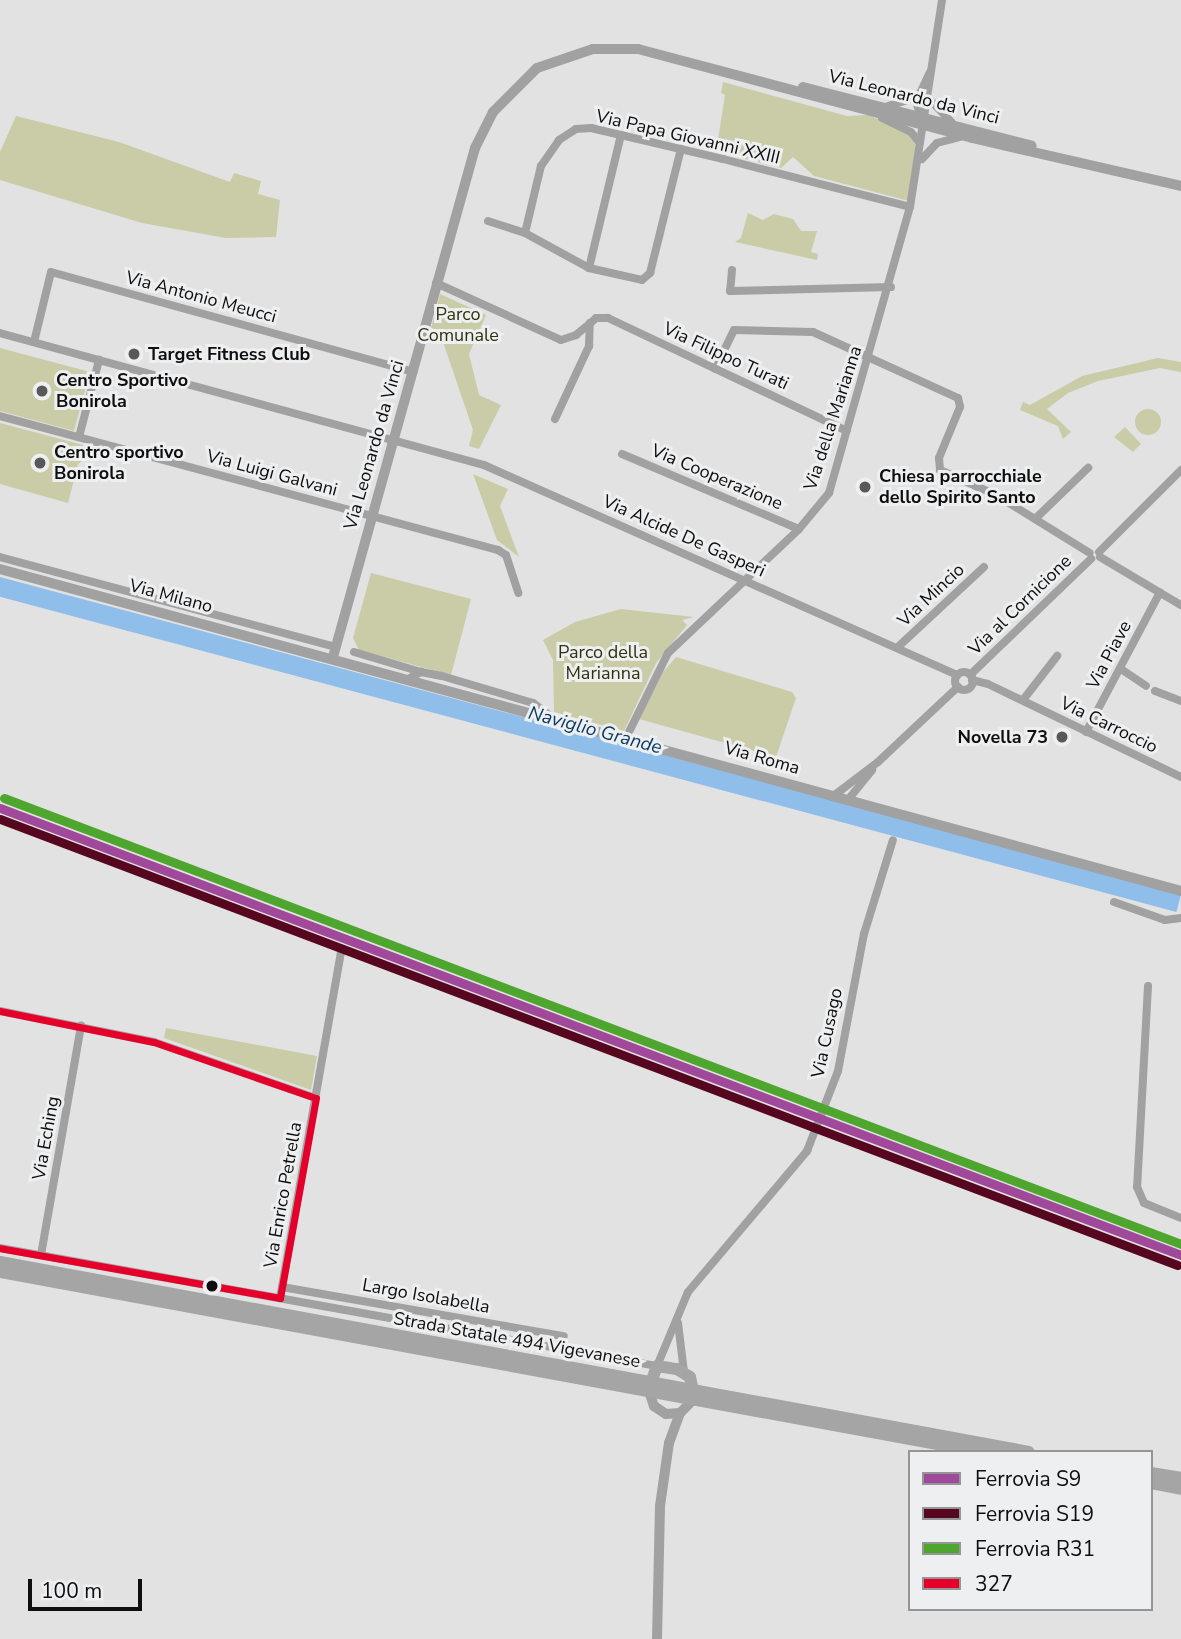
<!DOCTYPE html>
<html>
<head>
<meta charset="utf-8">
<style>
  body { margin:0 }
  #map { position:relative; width:1181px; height:1639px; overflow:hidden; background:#e2e2e2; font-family:"Nunito Sans",sans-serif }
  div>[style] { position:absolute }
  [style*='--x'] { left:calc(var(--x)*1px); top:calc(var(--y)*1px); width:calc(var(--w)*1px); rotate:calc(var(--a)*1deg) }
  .green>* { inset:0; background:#c9cca6 }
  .round { border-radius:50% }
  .water>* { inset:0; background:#90beea; transform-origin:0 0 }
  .street>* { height:8px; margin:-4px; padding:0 4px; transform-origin:4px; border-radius:4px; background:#a1a1a1 }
  .street>.ring { margin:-4px; padding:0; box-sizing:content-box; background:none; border:8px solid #a1a1a1; border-radius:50% }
  .secondary>* { height:10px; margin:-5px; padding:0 5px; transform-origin:5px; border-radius:5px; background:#a1a1a1 }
  .primary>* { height:12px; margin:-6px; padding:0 6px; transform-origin:6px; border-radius:6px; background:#a5a5a6 }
  .bus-1>* { height:7px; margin:-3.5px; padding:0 3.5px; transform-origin:3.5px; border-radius:3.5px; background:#e4002b }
  .rail-1>* { height:9px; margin:-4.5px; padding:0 4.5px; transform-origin:4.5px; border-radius:4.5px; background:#a0499a }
  .rail-2>* { height:9px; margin:-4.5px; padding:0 4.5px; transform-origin:4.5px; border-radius:4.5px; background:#56061f }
  .rail-3>* { height:9px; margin:-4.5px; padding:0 4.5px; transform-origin:4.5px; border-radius:4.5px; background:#4ea62e }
  .dots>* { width:19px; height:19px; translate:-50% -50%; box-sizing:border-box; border:4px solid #eeeff0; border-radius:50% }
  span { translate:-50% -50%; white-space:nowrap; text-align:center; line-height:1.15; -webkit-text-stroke:6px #eeeff0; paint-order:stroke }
  .street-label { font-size:18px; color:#0e0e0f }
  .park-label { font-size:18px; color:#30320b }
  .poi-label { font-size:18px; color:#0e0e0f; font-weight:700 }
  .left { translate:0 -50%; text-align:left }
  .right { translate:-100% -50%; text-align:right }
  .water-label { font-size:19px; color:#0c3c65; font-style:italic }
  .legend { position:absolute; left:908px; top:1450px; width:245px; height:161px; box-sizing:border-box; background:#eeeff0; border:2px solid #949596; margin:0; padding:9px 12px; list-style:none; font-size:21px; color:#0e0e0f }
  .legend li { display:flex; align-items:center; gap:14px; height:35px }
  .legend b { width:35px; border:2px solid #949596 }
  .scale { position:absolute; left:28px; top:1579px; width:114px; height:32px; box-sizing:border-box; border:4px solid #0e0e0f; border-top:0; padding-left:9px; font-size:21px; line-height:24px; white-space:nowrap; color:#0e0e0f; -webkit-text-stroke:5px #eeeff0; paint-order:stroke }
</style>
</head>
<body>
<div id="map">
  <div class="green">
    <i style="clip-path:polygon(723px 82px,847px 116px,869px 115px,902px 130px,913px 138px,916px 147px,909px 201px,814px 176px,793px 157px,781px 168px,716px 152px,725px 95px,721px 93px)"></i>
    <i style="clip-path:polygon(16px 116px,119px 142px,230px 182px,234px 173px,261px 181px,258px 194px,280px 200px,276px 237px,226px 238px,142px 223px,0 180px,0 152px)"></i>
    <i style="clip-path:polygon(748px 213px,763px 220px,774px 214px,793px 219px,801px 231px,817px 231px,811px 252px,818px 254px,817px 260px,735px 242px,741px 238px)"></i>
    <i style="clip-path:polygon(440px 294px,486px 315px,469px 354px,479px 395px,501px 405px,479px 449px,469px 446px,473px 430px,439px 330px,431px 328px)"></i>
    <i style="clip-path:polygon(0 348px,90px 372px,74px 431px,0 411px)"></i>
    <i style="clip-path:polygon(1158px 358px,1181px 362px,1181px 372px,1160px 368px,1098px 381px,1068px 393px,1047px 409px,1071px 432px,1063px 439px,1058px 426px,1020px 410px,1023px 402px,1030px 405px,1082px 376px)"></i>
    <i class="round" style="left:1135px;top:409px;width:26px;height:26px"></i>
    <i style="clip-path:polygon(0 423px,83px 445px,82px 452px,87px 457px,78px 464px,68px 503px,0 484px)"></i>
    <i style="clip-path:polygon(1125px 427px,1141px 444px,1133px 452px,1114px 437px)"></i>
    <i style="clip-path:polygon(473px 474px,508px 489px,500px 506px,519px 557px,497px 540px)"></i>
    <i style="clip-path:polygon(371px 573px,471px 599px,451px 675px,359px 650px,353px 638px)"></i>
    <i style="clip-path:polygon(621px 609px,694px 617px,682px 620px,687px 625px,656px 663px,624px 731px,554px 712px,553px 660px,543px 640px,575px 622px)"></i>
    <i style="clip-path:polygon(676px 657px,792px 692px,796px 698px,776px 757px,639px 719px,663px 672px)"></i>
    <i style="clip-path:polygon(166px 1028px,317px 1056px,311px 1090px,164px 1038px)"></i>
  </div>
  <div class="water">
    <i style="left:0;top:577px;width:1223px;height:19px;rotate:15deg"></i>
  </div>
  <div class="street">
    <i style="--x:931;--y:101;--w:30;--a:46"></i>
    <i style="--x:888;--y:106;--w:31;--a:-17"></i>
    <i style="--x:921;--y:117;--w:16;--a:-108"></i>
    <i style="--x:916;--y:102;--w:33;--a:-65"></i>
    <i style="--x:882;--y:118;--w:32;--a:26"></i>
    <i style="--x:911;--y:132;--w:14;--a:51"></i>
    <i style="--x:922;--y:159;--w:22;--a:-47"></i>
    <i style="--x:937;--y:143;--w:24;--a:-15"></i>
    <i style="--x:488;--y:221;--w:39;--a:18"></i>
    <i style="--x:525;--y:233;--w:73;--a:28.7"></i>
    <i style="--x:589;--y:268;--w:54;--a:12.8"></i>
    <i style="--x:642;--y:280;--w:11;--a:-41"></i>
    <i style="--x:650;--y:273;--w:128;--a:-76"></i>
    <i style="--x:525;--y:233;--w:69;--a:-76.6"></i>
    <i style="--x:541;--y:166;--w:32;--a:-55"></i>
    <i style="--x:559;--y:140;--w:20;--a:-33"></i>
    <i style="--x:576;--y:129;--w:15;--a:-4"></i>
    <i style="--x:591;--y:128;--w:136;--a:13.2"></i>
    <i style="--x:723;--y:159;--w:193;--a:14.4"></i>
    <i style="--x:589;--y:268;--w:137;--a:-76.5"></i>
    <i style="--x:732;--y:270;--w:21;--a:95"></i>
    <i style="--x:730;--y:291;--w:161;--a:-1.4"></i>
    <i style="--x:436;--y:283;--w:137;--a:24.5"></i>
    <i style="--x:561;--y:340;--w:16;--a:-18"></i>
    <i style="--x:576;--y:335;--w:26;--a:-40"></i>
    <i style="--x:596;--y:318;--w:12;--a:0"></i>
    <i style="--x:608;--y:318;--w:264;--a:25.3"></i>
    <i style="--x:0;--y:333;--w:502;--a:15.26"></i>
    <i style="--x:484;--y:465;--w:518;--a:23.94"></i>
    <i style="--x:34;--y:342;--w:72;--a:-76.3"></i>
    <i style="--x:51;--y:272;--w:376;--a:15.4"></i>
    <i style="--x:715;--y:369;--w:43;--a:-64"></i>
    <i style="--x:734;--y:330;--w:79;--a:1.5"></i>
    <i style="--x:813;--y:332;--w:159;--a:24.5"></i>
    <i style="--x:958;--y:398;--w:9;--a:77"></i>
    <i style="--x:960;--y:407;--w:55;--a:112.4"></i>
    <i style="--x:939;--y:458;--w:12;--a:85"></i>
    <i style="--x:940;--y:470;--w:61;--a:24.1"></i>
    <i style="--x:996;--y:495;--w:110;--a:31.7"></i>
    <i style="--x:0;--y:416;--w:516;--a:15.06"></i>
    <i style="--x:498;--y:550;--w:9;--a:32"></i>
    <i style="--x:506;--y:555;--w:40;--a:72"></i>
    <i style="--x:555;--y:419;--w:81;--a:-65"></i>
    <i style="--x:589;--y:346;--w:23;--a:-88"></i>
    <i style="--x:79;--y:437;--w:80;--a:-75.4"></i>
    <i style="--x:622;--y:454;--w:192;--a:23"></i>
    <i style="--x:1035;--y:519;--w:74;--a:-43.9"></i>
    <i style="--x:1099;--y:552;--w:116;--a:-45"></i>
    <i style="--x:0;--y:557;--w:348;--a:15"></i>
    <i style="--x:1100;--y:557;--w:94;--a:30.7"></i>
    <i style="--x:899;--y:646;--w:116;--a:-42.9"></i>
    <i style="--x:354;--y:652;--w:70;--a:16.6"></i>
    <i style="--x:1121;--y:669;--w:30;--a:34"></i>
    <i class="ring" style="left:955px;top:672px;width:10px;height:10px"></i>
    <i style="--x:970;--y:675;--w:168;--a:-43.8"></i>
    <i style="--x:410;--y:678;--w:13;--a:-29"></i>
    <i style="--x:421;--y:672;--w:21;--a:11"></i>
    <i style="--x:442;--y:676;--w:95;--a:16.5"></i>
    <i style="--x:533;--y:703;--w:25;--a:37"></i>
    <i style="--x:972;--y:680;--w:16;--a:14"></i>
    <i style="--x:988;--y:684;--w:214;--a:25.7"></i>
    <i style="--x:1155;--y:691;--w:28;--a:21"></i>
    <i style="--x:1023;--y:700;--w:56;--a:-52.3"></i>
    <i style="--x:1086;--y:732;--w:158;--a:-62.1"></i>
    <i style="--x:626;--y:738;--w:95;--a:-63.7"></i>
    <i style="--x:668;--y:653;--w:180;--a:-43.4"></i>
    <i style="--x:799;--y:529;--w:47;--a:-50.2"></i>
    <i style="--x:829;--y:493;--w:297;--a:-74.2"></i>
    <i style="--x:910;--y:207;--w:209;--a:-81.2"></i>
    <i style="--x:832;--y:797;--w:58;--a:-37.3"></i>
    <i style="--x:878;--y:762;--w:110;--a:-43.2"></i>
    <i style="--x:847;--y:801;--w:40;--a:-51"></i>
    <i style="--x:1114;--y:902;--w:54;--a:19.4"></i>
    <i style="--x:1165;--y:920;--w:16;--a:-7"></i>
    <i style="--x:1148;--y:986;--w:201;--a:93.1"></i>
    <i style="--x:1137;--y:1187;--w:17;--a:66"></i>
    <i style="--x:1144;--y:1203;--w:40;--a:22"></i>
    <i style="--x:0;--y:1011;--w:157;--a:11.4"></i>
    <i style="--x:154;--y:1042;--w:171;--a:19.1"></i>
    <i style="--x:0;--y:1248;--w:668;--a:10.18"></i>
    <i style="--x:657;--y:1366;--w:80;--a:-67.3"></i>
    <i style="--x:688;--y:1292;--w:185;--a:-49.8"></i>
    <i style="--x:807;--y:1151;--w:86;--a:-68.8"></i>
    <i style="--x:838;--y:1071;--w:139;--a:-79.3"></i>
    <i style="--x:864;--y:934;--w:98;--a:-72.9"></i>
    <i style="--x:41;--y:1255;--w:233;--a:-80.1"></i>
    <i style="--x:282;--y:1287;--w:286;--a:9.9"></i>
    <i style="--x:280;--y:1298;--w:350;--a:-80"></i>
    <i style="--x:678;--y:1323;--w:49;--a:83"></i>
  </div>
  <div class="secondary">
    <i style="--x:803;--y:87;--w:236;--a:14.4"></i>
    <i style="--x:0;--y:569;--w:1224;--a:15.25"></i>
    <i style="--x:333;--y:657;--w:528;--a:-74.41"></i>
    <i style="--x:475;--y:148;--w:40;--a:-63.4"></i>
    <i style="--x:493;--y:112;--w:62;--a:-45"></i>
    <i style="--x:537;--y:68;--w:59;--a:-18.7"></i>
    <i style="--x:593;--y:49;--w:45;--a:0"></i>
    <i style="--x:638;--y:49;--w:346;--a:14.9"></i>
    <i style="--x:972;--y:138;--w:214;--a:12.9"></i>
    <i style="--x:649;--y:1391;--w:16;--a:72"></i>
    <i style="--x:654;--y:1406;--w:14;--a:34"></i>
    <i style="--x:666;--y:1414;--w:14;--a:-4"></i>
    <i style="--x:680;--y:1413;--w:18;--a:-45"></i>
    <i style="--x:657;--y:1639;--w:133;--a:-88.7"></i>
    <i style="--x:660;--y:1506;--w:64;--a:-81.9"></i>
    <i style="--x:669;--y:1443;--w:32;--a:-70"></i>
  </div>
  <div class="primary">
    <i style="--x:0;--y:1262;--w:1046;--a:10.46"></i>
    <i style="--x:0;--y:1272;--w:996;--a:10.41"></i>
    <i style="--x:649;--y:1388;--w:23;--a:-70"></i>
    <i style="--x:657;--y:1366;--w:20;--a:9"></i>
    <i style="--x:677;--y:1369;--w:15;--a:32"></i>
    <i style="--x:690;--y:1377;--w:19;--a:78"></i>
    <i style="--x:1151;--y:1473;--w:30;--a:9"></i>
    <i style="--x:1151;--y:1483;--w:31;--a:11"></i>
  </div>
  <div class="bus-1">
    <i style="--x:0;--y:1011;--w:157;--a:11.4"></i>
    <i style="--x:154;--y:1042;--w:171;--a:19.1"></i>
    <i style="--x:316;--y:1098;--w:203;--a:100.2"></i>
    <i style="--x:280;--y:1298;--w:284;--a:-169.9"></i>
  </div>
  <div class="rail-1">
    <i style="--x:0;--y:808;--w:1263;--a:20.73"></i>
  </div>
  <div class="rail-2">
    <i style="--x:0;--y:819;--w:1259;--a:20.75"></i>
  </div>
  <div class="rail-3">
    <i style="--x:4;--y:798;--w:1259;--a:20.75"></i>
  </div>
  <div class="dots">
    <i style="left:134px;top:354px;background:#585859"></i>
    <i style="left:42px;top:391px;background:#585859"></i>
    <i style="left:40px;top:463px;background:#585859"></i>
    <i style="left:865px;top:487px;background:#585859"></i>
    <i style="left:1062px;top:737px;background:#585859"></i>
    <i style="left:212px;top:1286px;background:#0e0e0f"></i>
  </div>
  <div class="street-label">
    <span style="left:914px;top:97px;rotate:14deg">Via Leonardo da Vinci</span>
    <span style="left:688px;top:137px;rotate:13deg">Via Papa Giovanni XXIII</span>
    <span style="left:201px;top:297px;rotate:15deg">Via Antonio Meucci</span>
    <span style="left:726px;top:356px;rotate:25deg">Via Filippo Turati</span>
    <span style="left:833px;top:418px;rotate:-72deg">Via della Marianna</span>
    <span style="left:374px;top:445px;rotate:-74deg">Via Leonardo da Vinci</span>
    <span style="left:272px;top:473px;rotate:15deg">Via Luigi Galvani</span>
    <span style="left:717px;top:477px;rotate:23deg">Via Cooperazione</span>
    <span style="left:684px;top:536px;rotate:24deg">Via Alcide De Gasperi</span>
    <span style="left:931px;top:595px;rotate:-43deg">Via Mincio</span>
    <span style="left:171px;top:596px;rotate:15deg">Via Milano</span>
    <span style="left:1020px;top:605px;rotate:-44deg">Via al Cornicione</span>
    <span style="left:1109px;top:655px;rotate:-62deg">Via Piave</span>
    <span style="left:1109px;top:725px;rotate:26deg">Via Carroccio</span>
    <span style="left:762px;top:758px;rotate:16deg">Via Roma</span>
    <span style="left:827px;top:1033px;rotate:-78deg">Via Cusago</span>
    <span style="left:46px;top:1138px;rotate:-80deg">Via Eching</span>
    <span style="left:283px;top:1195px;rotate:-80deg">Via Enrico Petrella</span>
    <span style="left:426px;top:1296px;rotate:10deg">Largo Isolabella</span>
    <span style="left:517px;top:1340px;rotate:10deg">Strada Statale 494 Vigevanese</span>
  </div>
  <div class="park-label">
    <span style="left:458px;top:325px">Parco<br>Comunale</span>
    <span style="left:603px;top:663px">Parco della<br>Marianna</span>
  </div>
  <div class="poi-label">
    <span class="left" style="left:148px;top:354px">Target Fitness Club</span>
    <span class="left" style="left:56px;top:391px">Centro Sportivo<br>Bonirola</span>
    <span class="left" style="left:54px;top:463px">Centro sportivo<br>Bonirola</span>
    <span class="left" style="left:879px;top:487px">Chiesa parrocchiale<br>dello Spirito Santo</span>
    <span class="right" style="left:1048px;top:737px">Novella 73</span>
  </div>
  <div class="water-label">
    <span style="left:595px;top:731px;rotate:15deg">Naviglio Grande</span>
  </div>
  <ul class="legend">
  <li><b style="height:9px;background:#a0499a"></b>Ferrovia S9</li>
  <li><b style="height:9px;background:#56061f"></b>Ferrovia S19</li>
  <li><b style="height:9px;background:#4ea62e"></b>Ferrovia R31</li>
  <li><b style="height:9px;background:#e4002b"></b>327</li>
  </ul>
  <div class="scale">100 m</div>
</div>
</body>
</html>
